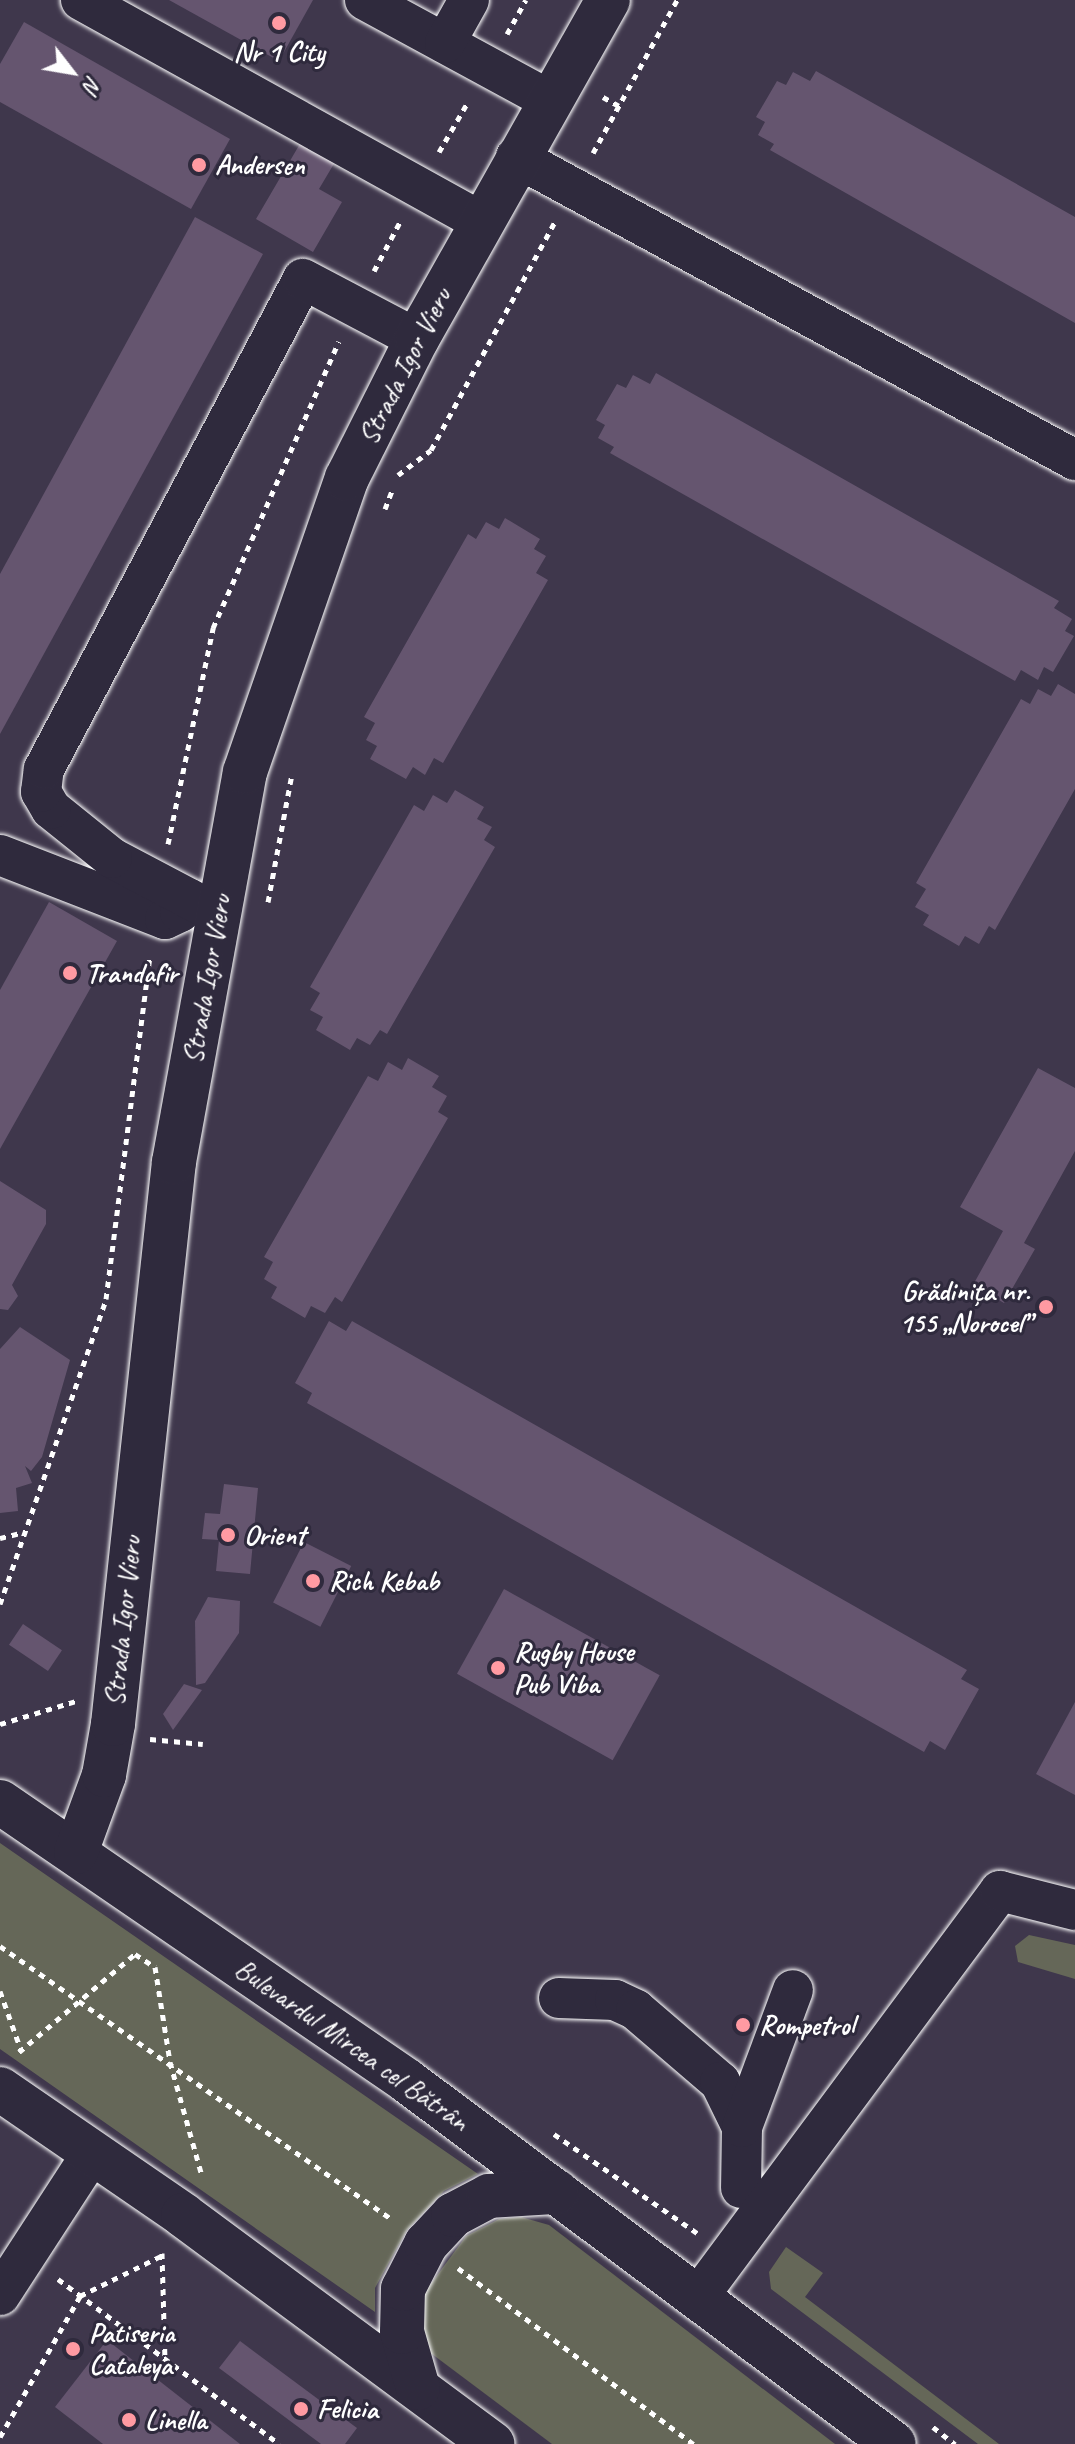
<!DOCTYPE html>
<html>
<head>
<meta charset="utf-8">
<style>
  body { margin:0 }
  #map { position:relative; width:1075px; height:2444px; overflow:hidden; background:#3f374c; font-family:Caveat,sans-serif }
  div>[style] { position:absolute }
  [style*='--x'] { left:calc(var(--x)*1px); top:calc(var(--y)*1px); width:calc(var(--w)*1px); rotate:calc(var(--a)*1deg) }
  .green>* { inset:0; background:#656758 }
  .building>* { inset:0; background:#65556f; transform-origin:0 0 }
  .path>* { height:5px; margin-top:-2.5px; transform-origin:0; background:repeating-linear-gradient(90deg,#fff 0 6px,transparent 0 12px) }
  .roads { filter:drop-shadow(0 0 2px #fff) drop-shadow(0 0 2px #fff) }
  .minor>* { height:40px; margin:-20px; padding:0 20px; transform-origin:20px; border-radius:20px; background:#2f2a3d }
  .major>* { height:44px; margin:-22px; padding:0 22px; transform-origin:22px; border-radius:22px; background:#2f2a3d }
  .dots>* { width:22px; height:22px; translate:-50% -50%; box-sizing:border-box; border:4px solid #2f2a3d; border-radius:50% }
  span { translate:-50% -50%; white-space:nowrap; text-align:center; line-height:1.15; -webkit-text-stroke:6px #2f2a3d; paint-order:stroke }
  .poi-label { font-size:28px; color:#fff; font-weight:700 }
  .left { translate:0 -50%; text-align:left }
  .right { translate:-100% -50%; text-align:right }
  .street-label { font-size:28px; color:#fff }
  .north { position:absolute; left:32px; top:32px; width:80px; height:80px; -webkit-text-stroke:6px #2f2a3d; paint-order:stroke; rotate:121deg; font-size:22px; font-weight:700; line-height:32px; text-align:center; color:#fff }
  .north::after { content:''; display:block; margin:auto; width:28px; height:36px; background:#fff; clip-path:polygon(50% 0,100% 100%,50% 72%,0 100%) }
</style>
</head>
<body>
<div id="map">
  <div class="green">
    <i style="clip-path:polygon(0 1843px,478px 2174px,444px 2191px,407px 2230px,375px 2288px,375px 2312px,0 2049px)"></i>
    <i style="clip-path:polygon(1029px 1935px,1075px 1945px,1075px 1979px,1018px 1962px,1015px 1946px)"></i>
    <i style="clip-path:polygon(521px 2217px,549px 2225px,835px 2444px,552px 2444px,428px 2351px,420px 2310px,427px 2289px,466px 2236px,499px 2219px)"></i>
    <i style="clip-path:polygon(786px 2247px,823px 2273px,805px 2297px,999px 2444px,978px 2444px,771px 2289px,769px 2272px)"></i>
  </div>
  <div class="building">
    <i style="clip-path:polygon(169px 0,313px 0,279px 61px)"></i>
    <i style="clip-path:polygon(24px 22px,230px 139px,191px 209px,0 102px,0 64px)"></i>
    <i style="clip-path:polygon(816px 71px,1075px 217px,1075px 323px,770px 150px,774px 144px,758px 135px,765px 122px,756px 117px,777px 81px,786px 85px,793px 72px,810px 81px)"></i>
    <i style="clip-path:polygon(301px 142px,335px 162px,319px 189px,342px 202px,313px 252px,256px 219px)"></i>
    <i style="clip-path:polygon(195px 217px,263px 254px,0 734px,0 574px)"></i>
    <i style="clip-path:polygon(656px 373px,1059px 601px,1054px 608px,1072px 619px,1065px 631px,1074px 636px,1053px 672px,1044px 667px,1038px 680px,1021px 670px,1015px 681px,610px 453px,614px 447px,598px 438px,605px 425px,596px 420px,617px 384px,626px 388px,633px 375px,650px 384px)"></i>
    <i style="clip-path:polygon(505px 518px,540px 539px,534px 549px,546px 556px,536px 573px,548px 580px,443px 763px,434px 758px,425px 775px,413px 767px,406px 779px,370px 759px,377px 746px,366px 740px,375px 723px,364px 717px,468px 534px,476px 539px,486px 522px,499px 529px)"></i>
    <i style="clip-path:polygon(1058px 684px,1075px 694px,1075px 789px,995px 930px,989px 926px,979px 944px,965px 936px,959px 946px,923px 925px,929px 915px,915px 907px,926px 889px,916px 883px,1021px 699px,1030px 704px,1038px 689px,1051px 696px)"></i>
    <i style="clip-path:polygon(455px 790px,484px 807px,477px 819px,492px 827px,484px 840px,495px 847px,387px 1034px,380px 1030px,370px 1045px,357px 1038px,350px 1050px,316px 1030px,323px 1017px,310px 1010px,320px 993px,310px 987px,414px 805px,424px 811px,433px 795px,447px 803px)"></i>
    <i style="clip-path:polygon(49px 902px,117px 941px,0 1149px,0 990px)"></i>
    <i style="clip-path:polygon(408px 1058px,439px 1076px,432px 1087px,447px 1096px,438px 1112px,448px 1118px,342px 1302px,335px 1297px,325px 1313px,311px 1306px,305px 1318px,271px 1298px,277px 1287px,264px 1279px,273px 1262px,264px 1257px,368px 1076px,378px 1081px,388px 1062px,402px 1070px)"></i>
    <i style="clip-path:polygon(1038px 1068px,1075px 1088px,1075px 1151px,1024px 1243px,1035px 1249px,1004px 1303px,973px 1285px,1003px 1231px,960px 1207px)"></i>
    <i style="clip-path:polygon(0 1181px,46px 1210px,46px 1224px,12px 1285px,18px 1296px,8px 1310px,0 1309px)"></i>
    <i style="clip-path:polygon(329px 1321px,346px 1331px,352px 1321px,967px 1670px,961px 1679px,979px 1689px,945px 1750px,930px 1741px,924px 1752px,307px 1403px,312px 1393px,295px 1383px)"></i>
    <i style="clip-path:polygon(20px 1327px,70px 1360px,42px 1457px,31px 1471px,25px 1466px,32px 1483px,16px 1488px,18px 1511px,0 1513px,0 1349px)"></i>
    <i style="clip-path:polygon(224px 1484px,258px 1488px,250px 1574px,216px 1571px,219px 1540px,202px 1539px,205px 1513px,220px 1514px)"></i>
    <i style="left:304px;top:1542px;width:53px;height:68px;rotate:27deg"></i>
    <i style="left:504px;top:1589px;width:178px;height:97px;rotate:29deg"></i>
    <i style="clip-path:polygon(208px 1597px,240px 1601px,239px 1633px,205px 1683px,196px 1685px,195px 1621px)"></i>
    <i style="left:23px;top:1624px;width:47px;height:25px;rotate:34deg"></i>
    <i style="clip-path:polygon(184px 1684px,202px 1690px,173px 1730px,163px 1714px)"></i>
    <i style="clip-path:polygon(1075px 1702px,1075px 1795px,1036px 1774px)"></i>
    <i style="clip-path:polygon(107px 2340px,240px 2444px,103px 2444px,55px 2407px)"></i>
    <i style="clip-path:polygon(240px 2341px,357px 2428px,345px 2444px,321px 2444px,219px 2368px)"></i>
  </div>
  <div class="path">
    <i style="--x:507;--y:34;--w:39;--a:-61"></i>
    <i style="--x:603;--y:97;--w:18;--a:29"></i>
    <i style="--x:439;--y:152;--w:58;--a:-59.9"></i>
    <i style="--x:593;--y:153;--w:175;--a:-61.2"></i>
    <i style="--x:374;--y:271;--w:58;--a:-62.1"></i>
    <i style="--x:398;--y:475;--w:41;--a:-37.1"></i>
    <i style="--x:431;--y:450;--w:260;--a:-61.5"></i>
    <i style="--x:385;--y:509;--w:22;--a:-69"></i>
    <i style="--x:168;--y:844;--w:221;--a:-78.2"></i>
    <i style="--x:213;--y:628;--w:313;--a:-66.3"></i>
    <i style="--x:268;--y:902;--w:130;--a:-79.4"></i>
    <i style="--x:0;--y:1538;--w:25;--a:-14"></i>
    <i style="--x:0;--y:1604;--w:323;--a:-70.8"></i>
    <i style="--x:106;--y:1299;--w:346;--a:-82.7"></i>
    <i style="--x:0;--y:1724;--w:79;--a:-16.8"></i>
    <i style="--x:150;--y:1739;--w:53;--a:5.4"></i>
    <i style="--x:0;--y:1946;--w:479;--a:34.9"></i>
    <i style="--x:0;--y:1991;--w:63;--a:70.4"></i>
    <i style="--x:19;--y:2052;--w:152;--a:-40.2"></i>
    <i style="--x:135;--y:1954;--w:24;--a:33"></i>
    <i style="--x:155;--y:1967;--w:96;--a:81"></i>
    <i style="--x:170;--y:2062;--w:118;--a:74.3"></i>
    <i style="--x:554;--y:2134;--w:174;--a:34.7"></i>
    <i style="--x:162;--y:2253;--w:106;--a:88.4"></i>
    <i style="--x:458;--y:2268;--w:294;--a:36.8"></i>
    <i style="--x:58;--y:2279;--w:276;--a:36.7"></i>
    <i style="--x:933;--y:2427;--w:28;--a:38"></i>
    <i style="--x:0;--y:2437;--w:162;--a:-60.4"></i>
    <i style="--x:80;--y:2296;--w:90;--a:-26.3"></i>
  </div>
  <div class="roads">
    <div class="minor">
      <i style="--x:81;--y:0;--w:457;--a:29"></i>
      <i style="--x:365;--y:0;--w:209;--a:28.5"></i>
      <i style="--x:445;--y:43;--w:49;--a:-60.8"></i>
      <i style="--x:516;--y:157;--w:636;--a:28.46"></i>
      <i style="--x:0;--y:855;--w:177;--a:21.2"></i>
      <i style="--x:165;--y:919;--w:17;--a:-25"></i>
      <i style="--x:180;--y:912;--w:16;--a:-55"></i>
      <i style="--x:218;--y:914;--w:120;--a:-152.2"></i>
      <i style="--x:112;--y:858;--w:78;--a:-141.2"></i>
      <i style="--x:51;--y:809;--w:20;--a:-120"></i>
      <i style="--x:41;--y:792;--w:23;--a:-83"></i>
      <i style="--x:44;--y:769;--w:554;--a:-62.14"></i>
      <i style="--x:303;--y:279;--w:129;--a:27.8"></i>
      <i style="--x:559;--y:1998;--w:56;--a:2"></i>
      <i style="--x:615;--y:2000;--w:23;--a:25"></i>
      <i style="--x:636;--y:2010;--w:111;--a:40.6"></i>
      <i style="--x:720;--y:2082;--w:50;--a:63.9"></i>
      <i style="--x:742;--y:2127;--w:61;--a:90.9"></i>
      <i style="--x:742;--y:2127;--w:146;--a:-69.6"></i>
      <i style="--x:0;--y:2295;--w:171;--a:-57"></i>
      <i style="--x:698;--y:2297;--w:506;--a:-53.36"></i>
      <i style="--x:1000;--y:1891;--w:77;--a:14.2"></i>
    </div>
    <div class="major">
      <i style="--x:0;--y:1802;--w:493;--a:34.4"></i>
      <i style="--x:407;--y:2081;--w:607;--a:36.7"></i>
      <i style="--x:76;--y:1852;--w:82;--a:-70"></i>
      <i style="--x:104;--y:1775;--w:52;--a:-80"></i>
      <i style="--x:113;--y:1724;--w:565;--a:-83.81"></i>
      <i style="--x:174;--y:1162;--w:396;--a:-79.7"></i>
      <i style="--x:245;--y:772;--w:311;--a:-70.9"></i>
      <i style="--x:347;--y:478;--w:156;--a:-63.3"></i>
      <i style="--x:417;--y:339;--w:389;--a:-60.6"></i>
      <i style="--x:0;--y:2089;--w:222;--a:34.5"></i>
      <i style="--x:183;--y:2215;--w:385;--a:36.5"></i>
      <i style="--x:418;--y:2388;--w:58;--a:-105.9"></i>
      <i style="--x:402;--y:2332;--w:43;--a:-88.7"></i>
      <i style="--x:403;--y:2289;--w:51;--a:-62.9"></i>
      <i style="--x:426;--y:2244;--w:40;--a:-47"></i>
      <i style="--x:453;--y:2215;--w:41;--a:-27.8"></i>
      <i style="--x:489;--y:2196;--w:68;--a:-3.4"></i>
    </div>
  </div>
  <div class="dots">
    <i style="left:279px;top:23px;background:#ff9aa2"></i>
    <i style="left:199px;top:165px;background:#ff9aa2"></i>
    <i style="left:70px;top:973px;background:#ff9aa2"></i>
    <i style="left:1046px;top:1307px;background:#ff9aa2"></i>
    <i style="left:228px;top:1535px;background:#ff9aa2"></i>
    <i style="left:313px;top:1581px;background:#ff9aa2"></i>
    <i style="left:498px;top:1668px;background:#ff9aa2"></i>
    <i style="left:743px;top:2025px;background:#ff9aa2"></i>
    <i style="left:73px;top:2349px;background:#ff9aa2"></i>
    <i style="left:301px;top:2409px;background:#ff9aa2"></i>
    <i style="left:129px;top:2420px;background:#ff9aa2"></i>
  </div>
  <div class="poi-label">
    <span style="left:279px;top:52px">Nr 1 City</span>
    <span class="left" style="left:215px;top:165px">Andersen</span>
    <span class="left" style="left:86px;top:973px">Trandafir</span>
    <span class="right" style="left:1030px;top:1307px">Grădinița nr.<br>155 „Norocel”</span>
    <span class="left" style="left:244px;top:1535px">Orient</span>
    <span class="left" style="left:329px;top:1581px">Rich Kebab</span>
    <span class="left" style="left:514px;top:1668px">Rugby House<br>Pub Viba</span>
    <span class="left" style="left:759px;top:2025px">Rompetrol</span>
    <span class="left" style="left:89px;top:2349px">Patiseria<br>Cataleya</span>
    <span class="left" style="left:317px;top:2409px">Felicia</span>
    <span class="left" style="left:145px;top:2420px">Linella</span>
  </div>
  <div class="street-label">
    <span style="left:405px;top:366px;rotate:-63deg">Strada Igor Vieru</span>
    <span style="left:207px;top:979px;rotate:-80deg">Strada Igor Vieru</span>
    <span style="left:123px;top:1621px;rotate:-84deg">Strada Igor Vieru</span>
    <span style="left:352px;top:2045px;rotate:35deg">Bulevardul Mircea cel Bătrân</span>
  </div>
  <div class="north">N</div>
</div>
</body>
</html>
